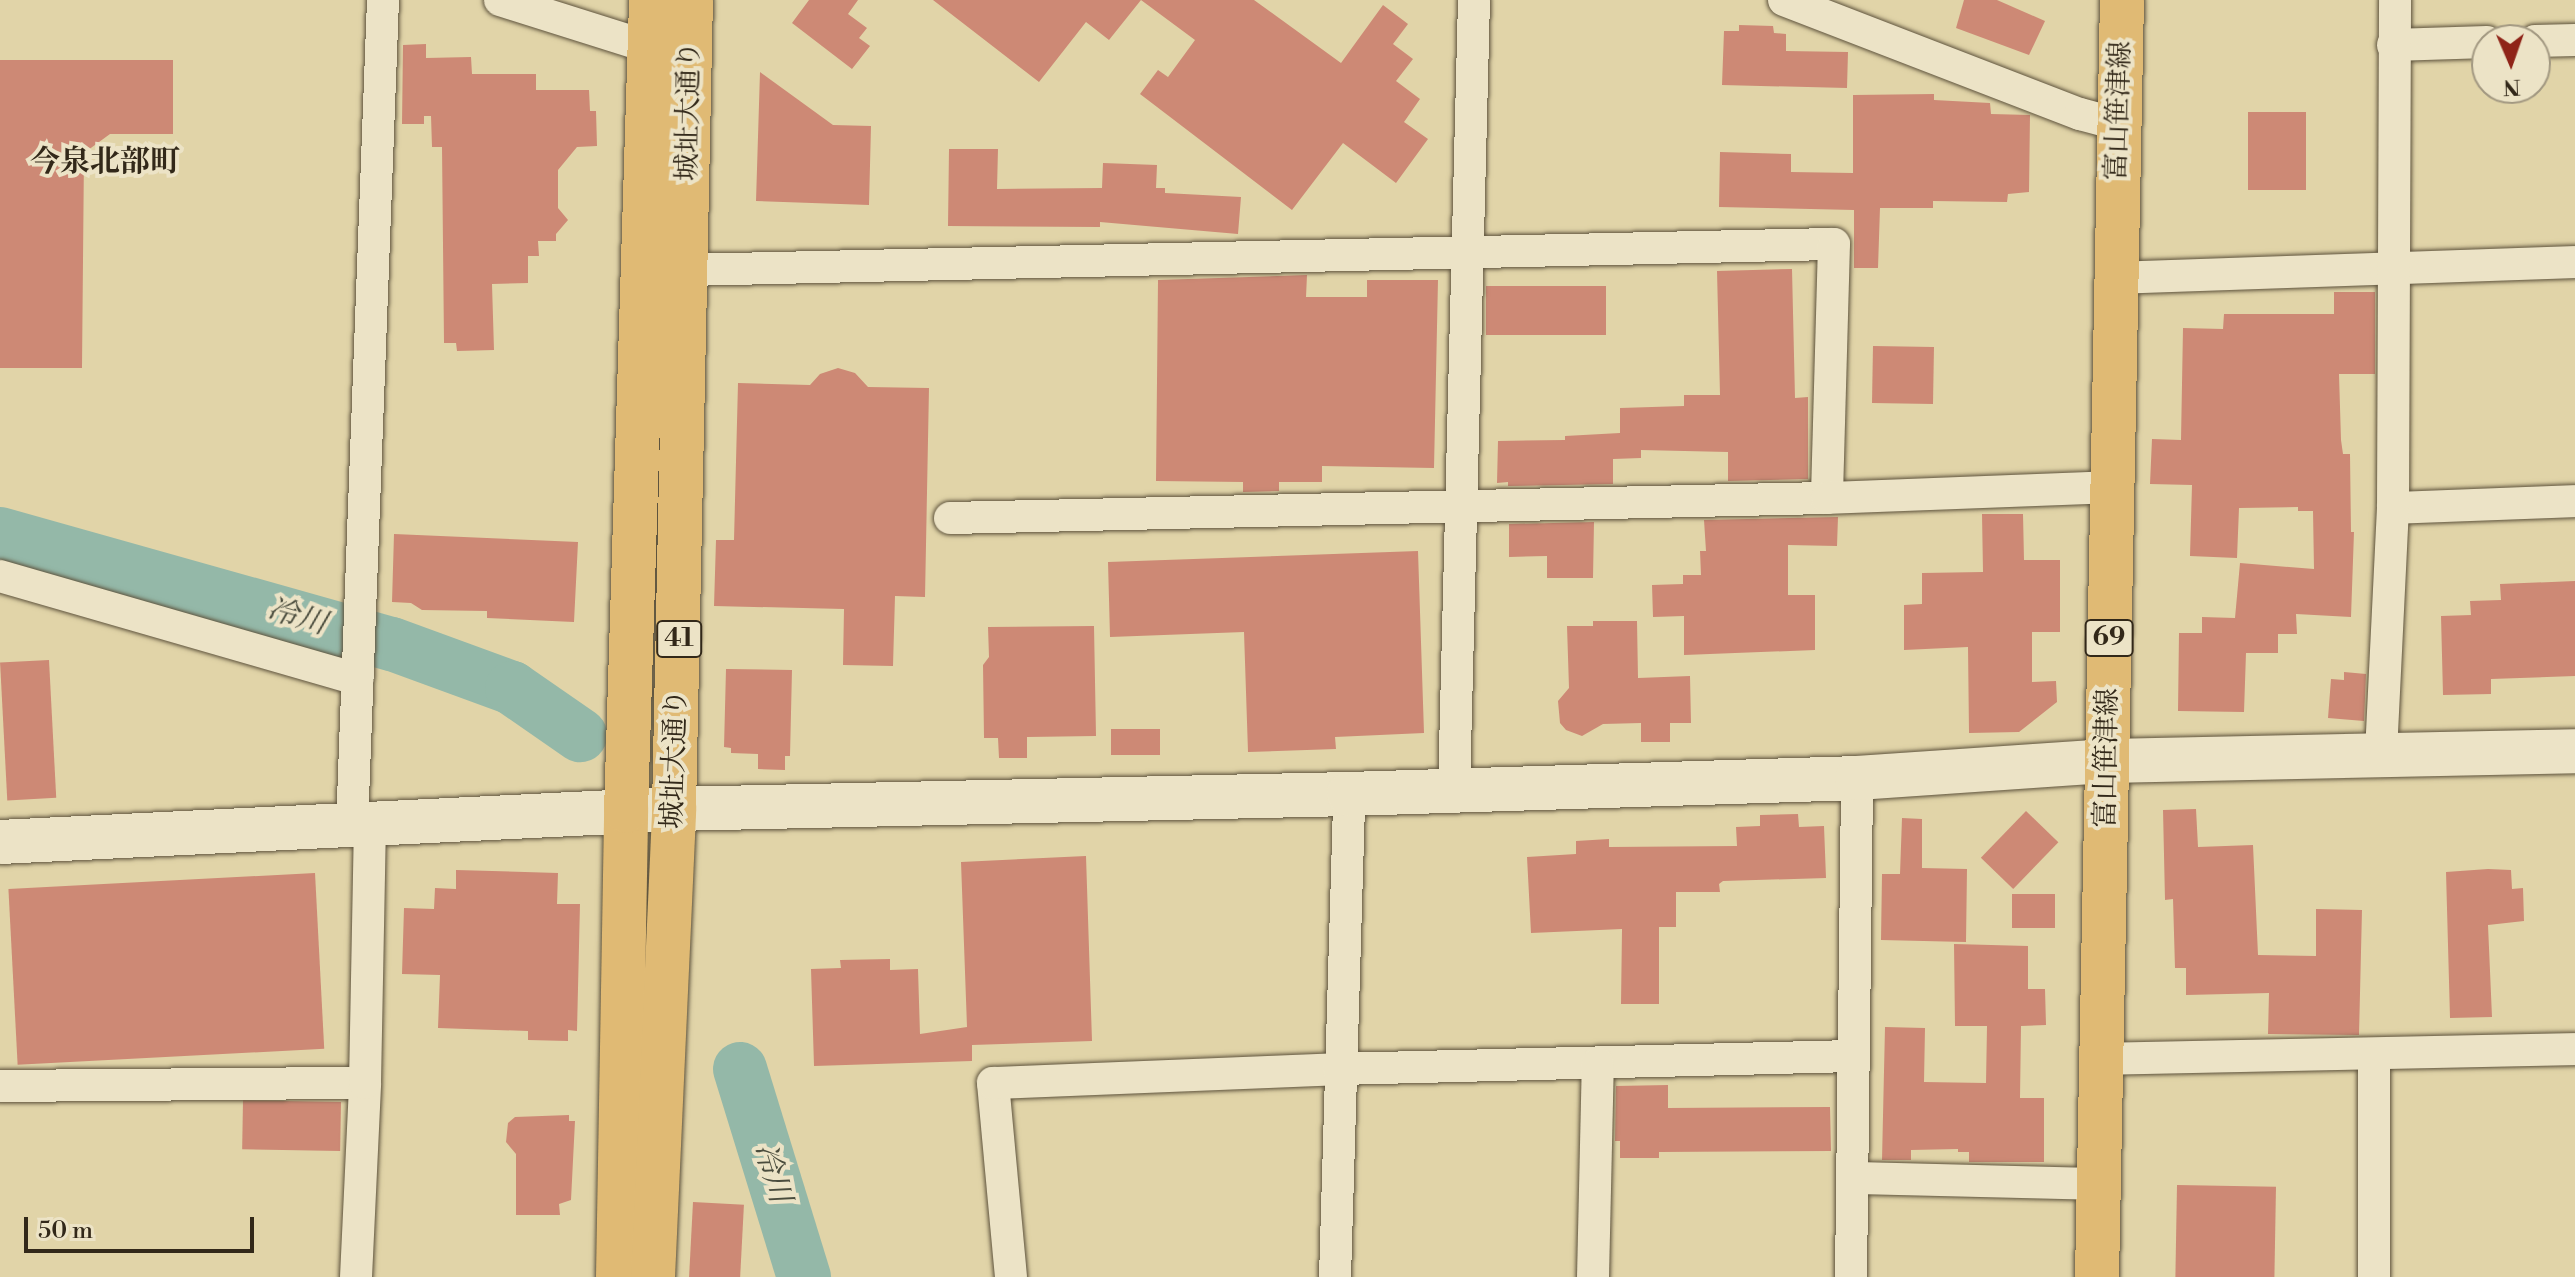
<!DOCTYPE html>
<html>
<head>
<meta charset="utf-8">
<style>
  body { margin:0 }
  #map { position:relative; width:2575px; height:1277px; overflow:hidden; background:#e1d4a8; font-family:"Libre Bodoni","Noto Serif JP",serif }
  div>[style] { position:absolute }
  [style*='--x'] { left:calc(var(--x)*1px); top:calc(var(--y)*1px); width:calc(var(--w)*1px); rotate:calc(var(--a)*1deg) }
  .river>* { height:54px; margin:-27px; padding:0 27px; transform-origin:27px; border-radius:27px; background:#94b8a8 }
  .building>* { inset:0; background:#cd8975; transform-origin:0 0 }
  .roads { filter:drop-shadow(0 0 2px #5e533d) drop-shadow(0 0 2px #5e533d) }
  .street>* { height:32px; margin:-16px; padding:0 16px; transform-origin:16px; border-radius:16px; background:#ece3c6 }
  .secondary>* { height:44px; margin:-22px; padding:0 22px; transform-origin:22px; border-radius:22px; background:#ece3c6 }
  .primary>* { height:44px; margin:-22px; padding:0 22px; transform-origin:22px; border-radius:22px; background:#e0ba74 }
  .highway>* { height:44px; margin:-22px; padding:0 22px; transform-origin:22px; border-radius:22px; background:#e0ba74 }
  span { translate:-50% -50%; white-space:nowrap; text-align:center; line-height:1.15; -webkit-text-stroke:8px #ece3c6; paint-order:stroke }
  .shield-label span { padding:2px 6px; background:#ece3c6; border:2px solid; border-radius:6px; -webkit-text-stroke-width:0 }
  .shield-label { font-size:26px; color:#322819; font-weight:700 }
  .street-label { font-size:28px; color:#322819 }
  .neighbourhood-label { font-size:30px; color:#322819; font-weight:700 }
  .water-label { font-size:30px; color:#4a4c3d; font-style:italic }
  .north { position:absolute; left:2471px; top:24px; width:80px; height:80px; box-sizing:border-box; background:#ece3c6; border:2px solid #a29881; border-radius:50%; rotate:178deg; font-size:22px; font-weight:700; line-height:32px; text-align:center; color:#322819 }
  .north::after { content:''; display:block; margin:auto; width:28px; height:36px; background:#8f2418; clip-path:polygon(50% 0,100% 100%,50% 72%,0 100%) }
  .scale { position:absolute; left:24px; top:1217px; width:230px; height:36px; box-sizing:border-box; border:4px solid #322819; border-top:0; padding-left:10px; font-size:24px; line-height:28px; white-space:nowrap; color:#322819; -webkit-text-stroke:6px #ece3c6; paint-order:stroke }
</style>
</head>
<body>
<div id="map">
  <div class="river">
    <i style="--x:0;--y:534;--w:407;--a:15.7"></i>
    <i style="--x:392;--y:644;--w:128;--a:20.1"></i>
    <i style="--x:512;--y:688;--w:83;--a:34.7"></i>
    <i style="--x:740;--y:1069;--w:218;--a:72.9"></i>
  </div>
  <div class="building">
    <i style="clip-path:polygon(809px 0,858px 0,848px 14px,867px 28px,859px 38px,870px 46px,852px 69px,792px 23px)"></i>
    <i style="clip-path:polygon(933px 0,1254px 0,1341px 63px,1383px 5px,1408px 24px,1393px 44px,1413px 59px,1396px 81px,1420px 99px,1404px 122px,1428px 139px,1396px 183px,1343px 143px,1292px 210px,1140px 94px,1158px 70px,1168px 77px,1195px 40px,1141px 0,1109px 40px,1086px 22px,1039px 82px)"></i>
    <i style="clip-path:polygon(1964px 0,1997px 0,2045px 21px,2029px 55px,1956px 28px)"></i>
    <i style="clip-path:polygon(1739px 25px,1773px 26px,1774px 33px,1786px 34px,1786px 51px,1848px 52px,1847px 88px,1722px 85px,1724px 31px,1739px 31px)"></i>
    <i style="clip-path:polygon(426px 44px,426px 58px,471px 57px,472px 74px,536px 74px,536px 90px,589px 90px,590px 111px,596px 111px,597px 146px,577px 147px,558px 170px,558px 208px,568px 220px,556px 234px,556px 241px,538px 241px,539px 256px,528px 256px,528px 283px,492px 284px,494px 350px,457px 351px,456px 343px,444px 343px,442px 147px,432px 147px,431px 116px,424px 116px,424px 124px,402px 124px,403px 45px)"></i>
    <i style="clip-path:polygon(0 60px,173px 60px,173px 134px,110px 134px,84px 153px,82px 368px,0 368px)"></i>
    <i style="clip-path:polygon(760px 72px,833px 125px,871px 126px,869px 205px,756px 201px)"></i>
    <i style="clip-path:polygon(1934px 94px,1934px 100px,1990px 103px,1991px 114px,2030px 115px,2029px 192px,2008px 194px,2007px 202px,1933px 201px,1933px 208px,1880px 208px,1878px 268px,1854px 268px,1854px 210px,1719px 207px,1720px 152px,1791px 154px,1791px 172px,1853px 173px,1853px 95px)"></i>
    <i style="left:2248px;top:112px;width:58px;height:78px"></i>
    <i style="clip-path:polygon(949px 149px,998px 149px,997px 189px,1102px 188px,1103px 163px,1157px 165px,1156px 188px,1165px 188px,1165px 193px,1241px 197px,1238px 234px,1100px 222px,1100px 227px,948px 226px)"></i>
    <i style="clip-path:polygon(1792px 269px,1795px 398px,1808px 397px,1808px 479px,1728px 481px,1728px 452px,1641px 450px,1641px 458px,1613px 459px,1613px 484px,1508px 486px,1508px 482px,1497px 483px,1498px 441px,1565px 440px,1565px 436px,1620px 433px,1620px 408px,1684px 406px,1684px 395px,1720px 395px,1717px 271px)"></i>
    <i style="clip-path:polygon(1307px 275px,1306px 297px,1367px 297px,1367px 280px,1438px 280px,1434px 468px,1322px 466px,1322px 482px,1279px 482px,1279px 491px,1243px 492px,1243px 482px,1156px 481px,1158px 280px)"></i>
    <i style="left:1606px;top:286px;width:49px;height:120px;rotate:90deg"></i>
    <i style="clip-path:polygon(2334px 292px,2375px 292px,2375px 374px,2339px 374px,2341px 440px,2343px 454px,2350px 454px,2351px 532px,2354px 532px,2351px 617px,2296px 614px,2297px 634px,2278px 634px,2278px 653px,2246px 653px,2244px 712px,2178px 711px,2179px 633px,2202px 633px,2202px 617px,2235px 618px,2240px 563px,2314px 569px,2313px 511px,2298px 511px,2298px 507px,2239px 508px,2237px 558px,2190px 556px,2192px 485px,2150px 484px,2152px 439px,2181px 440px,2183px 328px,2223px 329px,2224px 314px,2334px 314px)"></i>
    <i style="left:1873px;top:346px;width:61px;height:57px;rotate:1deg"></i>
    <i style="clip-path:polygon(838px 368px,855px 373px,868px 387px,929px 388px,925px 597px,895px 596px,893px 666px,843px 665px,844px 609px,714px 606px,716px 540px,734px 540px,738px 383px,810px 385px,820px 374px)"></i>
    <i style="clip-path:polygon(1982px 514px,2023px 514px,2024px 560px,2060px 560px,2060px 632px,2032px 632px,2032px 682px,2056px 681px,2057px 702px,2019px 732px,1969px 733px,1968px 647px,1904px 650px,1904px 605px,1922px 604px,1922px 573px,1983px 572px)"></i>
    <i style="clip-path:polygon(1838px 517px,1837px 546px,1788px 545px,1788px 595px,1815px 595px,1815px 650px,1684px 655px,1684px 616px,1653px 617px,1652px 585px,1683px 584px,1683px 575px,1701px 575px,1700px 551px,1706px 551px,1704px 520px)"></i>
    <i style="clip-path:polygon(1594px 522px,1593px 578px,1547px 578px,1547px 556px,1509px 557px,1509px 524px)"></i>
    <i style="clip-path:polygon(394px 534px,578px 542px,574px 622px,487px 618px,487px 611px,422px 610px,411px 603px,392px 602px)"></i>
    <i style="clip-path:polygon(1418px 551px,1424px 733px,1335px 737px,1336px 749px,1248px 752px,1244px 632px,1110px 637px,1108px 562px)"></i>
    <i style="clip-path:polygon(2575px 581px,2575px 676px,2491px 679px,2491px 694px,2443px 695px,2441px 616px,2471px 615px,2470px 601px,2501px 600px,2500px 584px)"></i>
    <i style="clip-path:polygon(1593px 621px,1637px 621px,1638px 678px,1690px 676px,1691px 723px,1670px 723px,1670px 742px,1641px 742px,1641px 723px,1603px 724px,1582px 736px,1566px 730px,1560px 723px,1558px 701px,1569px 688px,1567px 626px,1593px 626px)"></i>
    <i style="clip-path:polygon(1094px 626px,1096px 736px,1027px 737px,1027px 758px,999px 758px,998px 738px,984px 738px,983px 665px,989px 657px,988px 627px)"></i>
    <i style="left:49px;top:660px;width:138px;height:49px;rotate:87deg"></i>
    <i style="clip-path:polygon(726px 669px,792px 670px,790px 756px,785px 756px,785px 770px,758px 769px,758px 754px,731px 753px,731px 748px,724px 747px)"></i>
    <i style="clip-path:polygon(2344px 672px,2366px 674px,2364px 721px,2328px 718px,2331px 679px,2344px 680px)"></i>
    <i style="left:1111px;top:729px;width:49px;height:26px"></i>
    <i style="clip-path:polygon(2196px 809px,2198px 847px,2253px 845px,2258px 955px,2316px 956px,2316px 909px,2362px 910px,2359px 1035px,2268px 1034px,2269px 993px,2186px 995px,2186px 968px,2175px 968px,2173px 899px,2165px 900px,2163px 810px)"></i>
    <i style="left:2026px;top:811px;width:45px;height:65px;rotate:44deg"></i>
    <i style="clip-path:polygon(1798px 814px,1799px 827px,1824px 826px,1826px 878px,1723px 881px,1719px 884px,1720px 892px,1676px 892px,1676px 927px,1659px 927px,1659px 1004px,1621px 1004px,1622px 929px,1531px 933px,1527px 857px,1576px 854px,1576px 841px,1609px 839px,1609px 847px,1737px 846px,1736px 827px,1760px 826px,1760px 815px)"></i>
    <i style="clip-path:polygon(1902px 818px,1922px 819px,1922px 868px,1967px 869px,1966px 942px,1881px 940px,1882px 874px,1900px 874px)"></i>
    <i style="clip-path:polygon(1086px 856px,1092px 1041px,972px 1045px,972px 1061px,814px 1066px,811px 969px,841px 968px,840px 960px,890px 959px,890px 970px,918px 969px,920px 1034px,967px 1027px,961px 862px)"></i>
    <i style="clip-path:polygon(2488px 869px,2511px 870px,2512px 889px,2523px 888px,2524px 921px,2488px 925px,2492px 1017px,2450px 1018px,2446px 872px)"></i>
    <i style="clip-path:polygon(456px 870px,558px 873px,557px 904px,580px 904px,577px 1031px,568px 1030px,568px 1041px,528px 1040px,528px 1031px,438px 1028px,440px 975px,402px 974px,404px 908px,434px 909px,435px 888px,456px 889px)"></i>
    <i style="left:315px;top:873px;width:176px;height:307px;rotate:87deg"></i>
    <i style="left:2012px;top:894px;width:43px;height:34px"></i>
    <i style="clip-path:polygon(1954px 944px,2028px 946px,2028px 989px,2045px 989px,2046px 1025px,2021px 1026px,2020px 1098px,2044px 1098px,2044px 1162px,1969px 1162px,1969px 1152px,1958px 1152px,1958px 1149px,1911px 1150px,1911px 1160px,1882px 1160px,1885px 1027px,1925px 1028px,1924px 1082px,1986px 1083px,1987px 1026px,1955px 1026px)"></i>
    <i style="clip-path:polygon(1668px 1085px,1668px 1108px,1830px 1107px,1831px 1151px,1659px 1152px,1659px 1158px,1620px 1158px,1620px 1141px,1615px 1141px,1616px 1086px)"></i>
    <i style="left:341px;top:1102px;width:49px;height:98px;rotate:91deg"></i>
    <i style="clip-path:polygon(569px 1115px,569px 1121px,575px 1121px,571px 1200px,559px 1204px,560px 1215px,516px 1215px,516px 1154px,506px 1142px,508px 1123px,515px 1117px)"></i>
    <i style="left:2177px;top:1185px;width:99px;height:92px;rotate:1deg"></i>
    <i style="left:693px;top:1202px;width:51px;height:75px;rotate:3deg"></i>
  </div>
  <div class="roads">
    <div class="street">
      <i style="--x:500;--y:0;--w:156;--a:17.5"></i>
      <i style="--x:1784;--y:0;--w:317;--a:21.1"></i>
      <i style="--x:2080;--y:114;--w:39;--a:15"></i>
      <i style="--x:2535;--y:41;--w:40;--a:-1.4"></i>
      <i style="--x:2393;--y:45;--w:94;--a:-1.8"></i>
      <i style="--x:686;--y:270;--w:1148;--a:-1.3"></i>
      <i style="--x:1834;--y:244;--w:254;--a:91.6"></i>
      <i style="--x:2115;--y:278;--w:460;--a:-2"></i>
      <i style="--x:2393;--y:508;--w:182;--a:-2.2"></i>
      <i style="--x:950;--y:518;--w:877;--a:-1.31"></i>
      <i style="--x:1827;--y:498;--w:285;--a:-2.2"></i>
      <i style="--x:0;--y:576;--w:372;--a:16.1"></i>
      <i style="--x:2381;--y:753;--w:245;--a:-87.2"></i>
      <i style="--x:2393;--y:508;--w:508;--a:-89.77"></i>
      <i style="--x:1454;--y:790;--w:790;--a:-88.55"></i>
      <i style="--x:352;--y:826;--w:827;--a:-87.85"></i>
      <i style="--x:2100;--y:1059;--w:475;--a:-1.2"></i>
      <i style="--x:0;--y:1086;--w:365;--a:-0.5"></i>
      <i style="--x:1853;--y:1178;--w:245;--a:1.4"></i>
      <i style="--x:356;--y:1277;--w:194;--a:-87.3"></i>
      <i style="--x:365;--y:1083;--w:258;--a:-88.9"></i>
      <i style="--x:1011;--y:1277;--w:195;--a:-95.3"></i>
      <i style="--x:993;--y:1083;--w:346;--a:-2.3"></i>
      <i style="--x:1339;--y:1069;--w:514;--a:-1.45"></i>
      <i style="--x:1335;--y:1277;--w:483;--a:-88.3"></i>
      <i style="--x:1593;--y:1277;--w:214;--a:-88.7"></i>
      <i style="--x:1851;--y:1277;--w:499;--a:-89.3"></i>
      <i style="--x:2374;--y:1277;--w:222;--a:-90"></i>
    </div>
    <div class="secondary">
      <i style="--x:0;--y:842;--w:675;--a:-2.8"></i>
      <i style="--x:674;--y:809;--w:675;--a:-1.27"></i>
      <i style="--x:1349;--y:794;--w:508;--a:-1.8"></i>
      <i style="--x:1857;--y:778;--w:252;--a:-3.9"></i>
      <i style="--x:2108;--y:761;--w:467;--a:-1.2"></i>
    </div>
    <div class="primary">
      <i style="--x:2097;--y:1277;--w:1277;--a:-88.88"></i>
    </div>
    <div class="highway">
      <i style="--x:618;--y:1277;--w:466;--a:-89"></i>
      <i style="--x:626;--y:811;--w:811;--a:-88.23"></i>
      <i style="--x:653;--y:1277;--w:468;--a:-87.4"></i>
      <i style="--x:674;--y:809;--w:809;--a:-88.8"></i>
    </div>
  </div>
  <div class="shield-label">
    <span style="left:2109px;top:638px">69</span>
    <span style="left:679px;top:639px">41</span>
  </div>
  <div class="street-label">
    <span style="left:689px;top:111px;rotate:-89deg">城址大通り</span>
    <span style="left:2119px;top:111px;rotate:-88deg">富山笹津線</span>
    <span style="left:2107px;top:758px;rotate:-89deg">富山笹津線</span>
    <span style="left:675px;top:759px;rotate:-88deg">城址大通り</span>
  </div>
  <div class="neighbourhood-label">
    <span style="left:105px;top:162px">今泉北部町</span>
  </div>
  <div class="water-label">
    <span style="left:297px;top:617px;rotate:16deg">冷川</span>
    <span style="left:772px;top:1173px;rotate:73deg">冷川</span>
  </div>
  <div class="north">N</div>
  <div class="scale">50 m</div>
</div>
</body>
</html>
